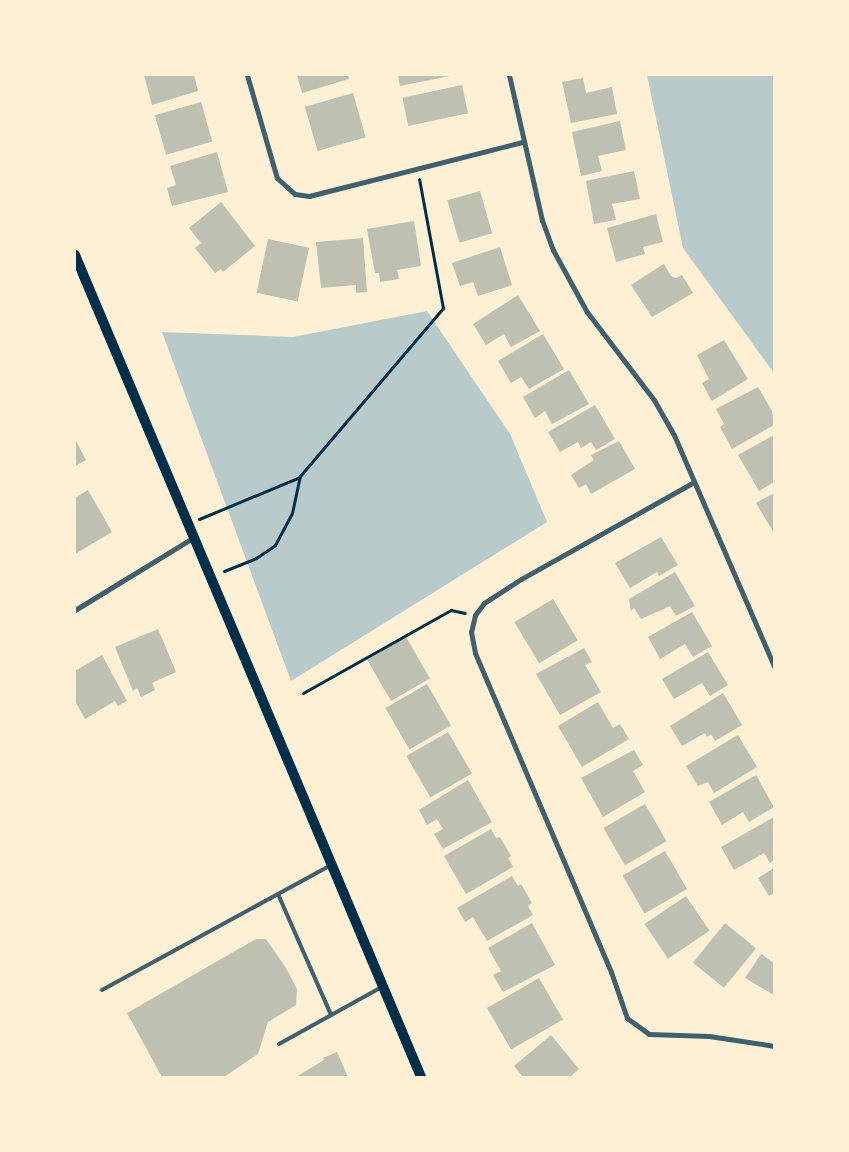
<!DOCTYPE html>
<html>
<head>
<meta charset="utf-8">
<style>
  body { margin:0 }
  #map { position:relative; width:849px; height:1152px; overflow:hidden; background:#fdf0d5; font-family:Montserrat,sans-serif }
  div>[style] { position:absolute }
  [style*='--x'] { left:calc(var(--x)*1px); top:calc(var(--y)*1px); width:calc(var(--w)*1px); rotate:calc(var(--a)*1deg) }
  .green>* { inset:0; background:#b9caca }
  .building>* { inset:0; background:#bec0b2; transform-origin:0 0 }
  .path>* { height:3px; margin:-1.5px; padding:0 1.5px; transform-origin:1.5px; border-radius:1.5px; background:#003049 }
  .service>* { height:4px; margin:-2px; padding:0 2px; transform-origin:2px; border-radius:2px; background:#3f606c }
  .minor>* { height:5px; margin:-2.5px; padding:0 2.5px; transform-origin:2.5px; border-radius:2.5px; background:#3f606c }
  .secondary>* { height:10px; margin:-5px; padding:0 5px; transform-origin:5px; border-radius:5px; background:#003049 }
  span { translate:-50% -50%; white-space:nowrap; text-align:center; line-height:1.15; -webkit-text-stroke:4px #fdf0d5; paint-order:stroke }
  .frame { position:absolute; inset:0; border:76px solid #fdf0d5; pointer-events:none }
</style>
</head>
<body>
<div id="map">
  <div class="green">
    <i style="clip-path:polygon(647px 75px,774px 75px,774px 373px,683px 248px)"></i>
    <i style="clip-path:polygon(427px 311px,510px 434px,547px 522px,291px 681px,162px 332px,293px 337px)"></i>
  </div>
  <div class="building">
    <i style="clip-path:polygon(144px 75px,194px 75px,198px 91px,152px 105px)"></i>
    <i style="clip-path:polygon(297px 75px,348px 75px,349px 79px,302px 93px)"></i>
    <i style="clip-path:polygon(398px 75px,450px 75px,450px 76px,400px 86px)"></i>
    <i style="clip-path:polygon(583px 78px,586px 93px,612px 87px,617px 114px,571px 123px,562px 82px)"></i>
    <i style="left:462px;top:85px;width:29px;height:61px;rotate:78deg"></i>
    <i style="left:353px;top:93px;width:46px;height:50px;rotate:74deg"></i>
    <i style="left:201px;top:102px;width:41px;height:48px;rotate:74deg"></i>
    <i style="clip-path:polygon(620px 121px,626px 150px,598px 156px,602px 171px,581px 176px,572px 132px)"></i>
    <i style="clip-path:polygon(217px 152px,228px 192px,172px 206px,167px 188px,176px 185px,170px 166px)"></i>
    <i style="clip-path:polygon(634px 171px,640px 199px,612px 204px,616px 220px,594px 224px,586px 181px)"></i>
    <i style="left:480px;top:191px;width:44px;height:34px;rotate:74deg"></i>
    <i style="clip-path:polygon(221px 202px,255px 246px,223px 272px,221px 269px,215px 273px,195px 248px,201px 243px,189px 228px)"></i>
    <i style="clip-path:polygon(656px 214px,663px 242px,643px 247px,645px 254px,616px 262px,607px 228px)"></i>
    <i style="clip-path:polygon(414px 221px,421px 266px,397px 270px,399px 279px,380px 282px,379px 273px,375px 273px,367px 229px)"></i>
    <i style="clip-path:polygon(363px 238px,367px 292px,356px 293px,356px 285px,321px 288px,316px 242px)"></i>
    <i style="left:268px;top:239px;width:42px;height:55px;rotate:12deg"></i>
    <i style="clip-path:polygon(500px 247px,512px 285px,478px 296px,473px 282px,460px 286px,452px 263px)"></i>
    <i style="clip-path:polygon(664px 264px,671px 276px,676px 278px,682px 275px,693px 293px,652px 317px,631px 285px)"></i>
    <i style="clip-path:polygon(518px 295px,540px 331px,511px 347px,504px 334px,486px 345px,473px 324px)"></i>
    <i style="clip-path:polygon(543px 334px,564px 369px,529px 389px,521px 377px,511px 383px,498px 361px)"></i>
    <i style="clip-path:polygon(724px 340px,748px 379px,712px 401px,702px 383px,709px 379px,697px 355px)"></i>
    <i style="clip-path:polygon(569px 370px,589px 404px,552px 424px,545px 411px,535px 418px,523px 397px)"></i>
    <i style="clip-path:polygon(758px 387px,772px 411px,774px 425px,732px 449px,720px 427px,724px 424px,716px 409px)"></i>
    <i style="clip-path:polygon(595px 405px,615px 439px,596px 450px,591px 442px,581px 448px,578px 442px,560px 452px,548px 432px)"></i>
    <i style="clip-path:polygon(774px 435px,774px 482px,759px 491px,738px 455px)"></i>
    <i style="clip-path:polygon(75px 439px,86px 460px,75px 466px)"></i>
    <i style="clip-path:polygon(619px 441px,635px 469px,591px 494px,586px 484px,579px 488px,571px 475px,594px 460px,591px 455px)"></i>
    <i style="clip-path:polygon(88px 490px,112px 532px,75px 554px,75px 498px)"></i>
    <i style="clip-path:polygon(774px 493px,774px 533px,756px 503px)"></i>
    <i style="clip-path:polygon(661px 537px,678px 565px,659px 576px,657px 572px,630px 588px,615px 563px)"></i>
    <i style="clip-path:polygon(675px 572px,695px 606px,676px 616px,670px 606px,641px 619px,634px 608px,631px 611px,629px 599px)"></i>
    <i style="left:553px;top:599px;width:48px;height:45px;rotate:59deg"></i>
    <i style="clip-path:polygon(692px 612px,712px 646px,693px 657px,685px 644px,660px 659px,648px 637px)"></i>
    <i style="clip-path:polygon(158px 629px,176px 672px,152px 683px,155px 690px,141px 697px,137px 688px,133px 691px,115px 647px)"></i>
    <i style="left:406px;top:637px;width:48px;height:45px;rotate:60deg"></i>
    <i style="clip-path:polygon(584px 648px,592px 662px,585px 665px,601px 692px,560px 715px,536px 674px)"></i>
    <i style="clip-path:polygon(708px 652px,728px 685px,710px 696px,702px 683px,674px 699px,662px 679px)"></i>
    <i style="clip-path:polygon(102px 655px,127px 701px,118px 706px,115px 701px,85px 719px,75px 701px,75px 671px)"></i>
    <i style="left:427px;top:684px;width:48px;height:48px;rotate:60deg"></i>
    <i style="clip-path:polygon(723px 693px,742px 725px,715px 741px,711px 734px,707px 737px,705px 733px,682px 746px,670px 726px)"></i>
    <i style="clip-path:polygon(598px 702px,613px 728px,620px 724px,629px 739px,582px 767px,558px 726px)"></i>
    <i style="left:448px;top:732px;width:48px;height:48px;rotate:60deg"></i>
    <i style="clip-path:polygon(738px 735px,757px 767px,714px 793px,708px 782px,698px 786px,686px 766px)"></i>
    <i style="clip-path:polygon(634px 750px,643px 765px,633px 771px,645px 792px,603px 817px,581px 778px)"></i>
    <i style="clip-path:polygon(756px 775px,774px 807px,749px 822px,743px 812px,722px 825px,709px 802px)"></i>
    <i style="clip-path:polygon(468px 780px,492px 822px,443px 849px,434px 834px,443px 829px,437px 819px,427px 825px,419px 810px)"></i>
    <i style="left:645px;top:804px;width:43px;height:48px;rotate:60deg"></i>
    <i style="clip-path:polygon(774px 817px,774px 860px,770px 863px,764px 853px,734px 870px,721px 847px)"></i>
    <i style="clip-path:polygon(491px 829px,496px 838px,500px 837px,511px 856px,508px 858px,513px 867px,466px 894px,444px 856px)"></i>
    <i style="left:665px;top:851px;width:44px;height:49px;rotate:60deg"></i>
    <i style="clip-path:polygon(774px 868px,774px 893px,769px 896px,758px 878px)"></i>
    <i style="clip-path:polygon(512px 876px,518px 886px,521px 884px,532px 903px,528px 906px,533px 915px,487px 941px,473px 917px,465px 922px,457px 908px)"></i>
    <i style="left:686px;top:896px;width:42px;height:50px;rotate:56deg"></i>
    <i style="clip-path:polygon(532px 923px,555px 965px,503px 992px,493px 975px,501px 971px,488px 948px)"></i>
    <i style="left:725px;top:923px;width:40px;height:51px;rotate:39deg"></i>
    <i style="clip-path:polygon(256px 939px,266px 939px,286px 968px,297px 989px,296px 1005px,268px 1022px,258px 1054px,224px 1077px,162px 1077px,127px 1013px)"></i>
    <i style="clip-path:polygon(761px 954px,774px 963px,774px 995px,745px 978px)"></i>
    <i style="left:539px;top:978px;width:48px;height:60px;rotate:60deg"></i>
    <i style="clip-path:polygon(551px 1035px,579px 1069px,570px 1077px,523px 1077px,514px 1066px)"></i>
    <i style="clip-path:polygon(337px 1052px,348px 1077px,296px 1077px,324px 1060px,323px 1058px)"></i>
  </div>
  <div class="path">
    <i style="--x:199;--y:519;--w:109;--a:-22.6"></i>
    <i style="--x:224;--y:571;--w:35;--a:-22"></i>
    <i style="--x:256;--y:558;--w:23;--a:-34"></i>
    <i style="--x:275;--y:545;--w:36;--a:-62"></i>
    <i style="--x:292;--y:513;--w:38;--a:-78"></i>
    <i style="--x:300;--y:476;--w:221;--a:-49.6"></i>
    <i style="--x:443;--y:308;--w:131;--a:-100.5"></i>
    <i style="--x:303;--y:693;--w:170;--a:-29.3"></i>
    <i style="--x:451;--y:610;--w:14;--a:12"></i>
  </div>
  <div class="service">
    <i style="--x:278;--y:894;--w:132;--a:66.3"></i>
    <i style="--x:102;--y:990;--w:261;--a:-28.6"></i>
    <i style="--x:279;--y:1044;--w:118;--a:-29"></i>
  </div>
  <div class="minor">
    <i style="--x:247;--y:75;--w:107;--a:73.8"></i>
    <i style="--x:277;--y:178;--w:24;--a:42"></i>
    <i style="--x:295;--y:194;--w:14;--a:8"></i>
    <i style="--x:309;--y:196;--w:221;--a:-14.2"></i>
    <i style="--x:509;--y:75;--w:149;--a:77.2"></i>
    <i style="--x:542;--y:220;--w:32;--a:70"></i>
    <i style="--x:553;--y:250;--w:71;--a:61.3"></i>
    <i style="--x:587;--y:312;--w:111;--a:52.7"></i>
    <i style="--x:654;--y:400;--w:40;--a:60.3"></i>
    <i style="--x:674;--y:435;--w:252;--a:66.6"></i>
    <i style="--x:694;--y:482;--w:198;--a:150.7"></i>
    <i style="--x:521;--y:579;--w:44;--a:147"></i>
    <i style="--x:484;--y:603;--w:15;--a:127"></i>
    <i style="--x:475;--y:615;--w:17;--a:103"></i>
    <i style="--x:471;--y:632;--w:21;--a:79"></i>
    <i style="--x:475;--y:653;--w:347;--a:66.9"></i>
    <i style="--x:611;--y:972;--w:49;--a:70.8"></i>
    <i style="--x:627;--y:1018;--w:27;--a:36"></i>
    <i style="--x:649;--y:1034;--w:60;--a:1.9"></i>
    <i style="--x:709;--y:1036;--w:66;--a:8.7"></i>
    <i style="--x:75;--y:610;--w:140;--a:-31.5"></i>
  </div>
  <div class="secondary">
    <i style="--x:75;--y:255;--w:892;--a:67.17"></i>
  </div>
  <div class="frame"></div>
</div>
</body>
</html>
